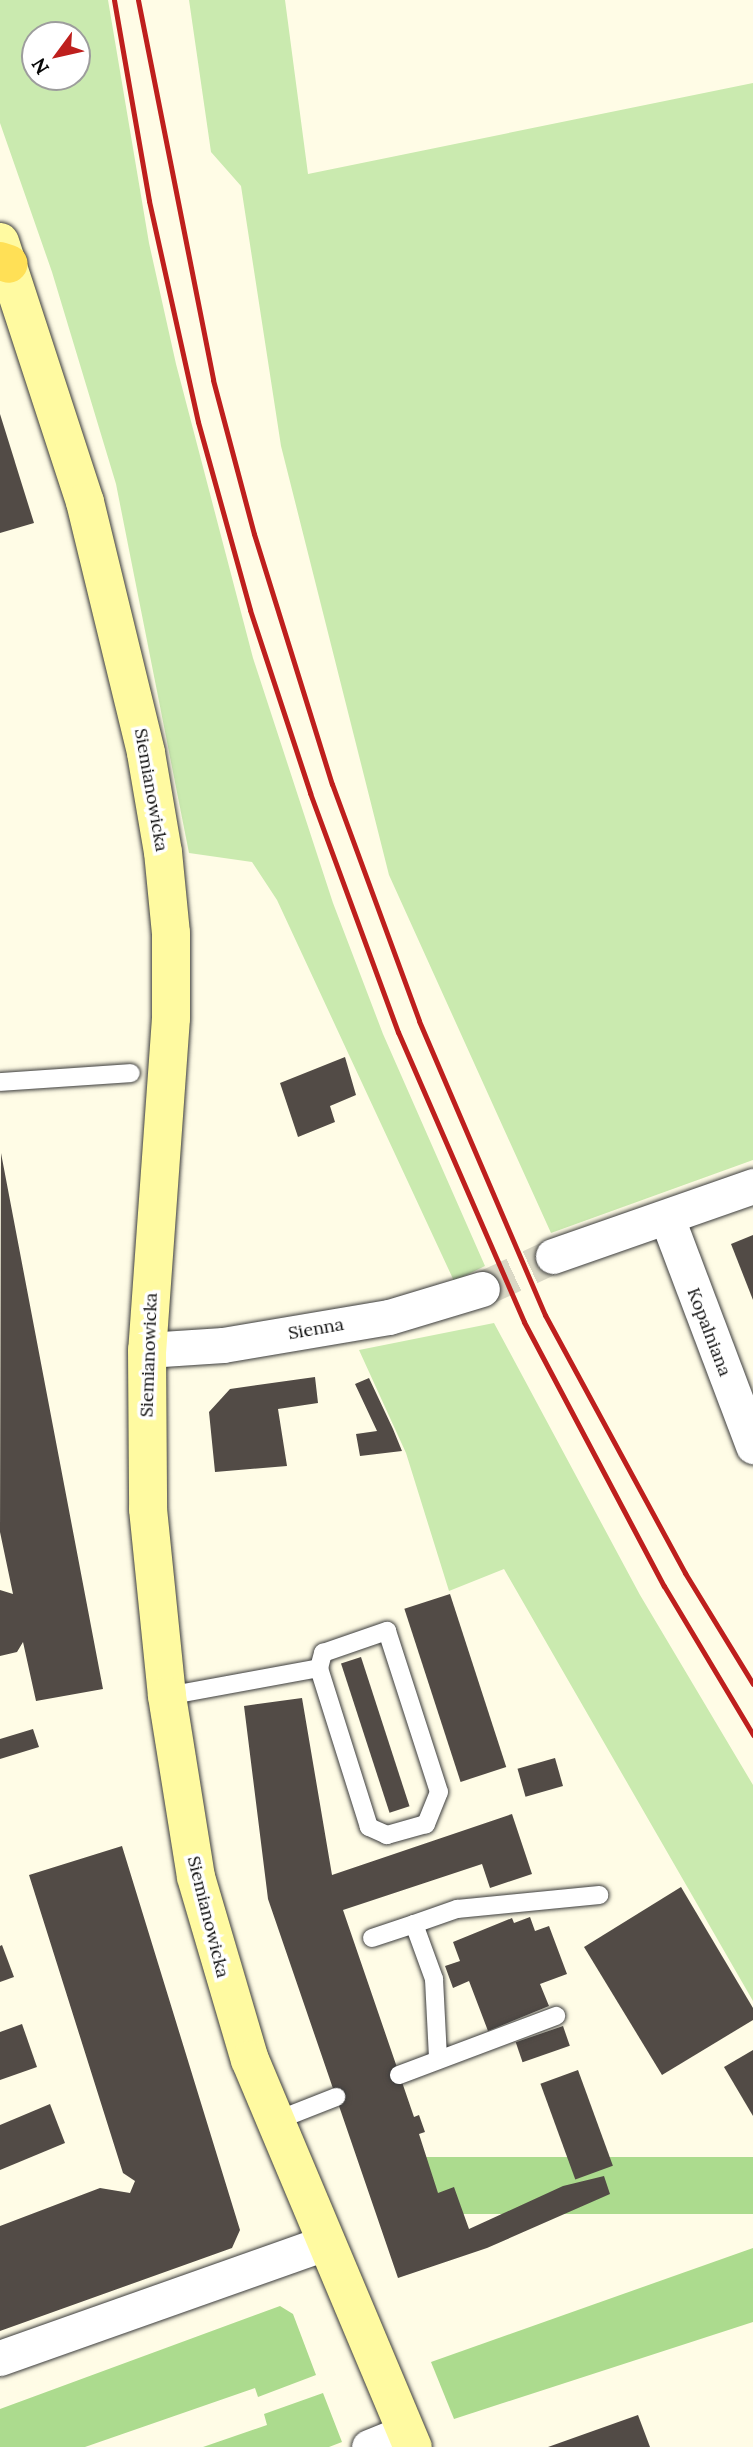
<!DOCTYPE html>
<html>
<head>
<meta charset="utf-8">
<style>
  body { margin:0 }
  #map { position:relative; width:753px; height:2447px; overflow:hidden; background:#fffce6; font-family:Lora,serif }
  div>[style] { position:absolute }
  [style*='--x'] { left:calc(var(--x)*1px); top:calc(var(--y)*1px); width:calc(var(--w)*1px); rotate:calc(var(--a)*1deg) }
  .green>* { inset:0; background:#caeaaf }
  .forest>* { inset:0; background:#acdb8e; transform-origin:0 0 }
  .building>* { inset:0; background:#524b46; transform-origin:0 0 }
  .minor-tunnel>* { height:35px; margin-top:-17.5px; transform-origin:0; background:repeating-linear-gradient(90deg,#dad8c5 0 35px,transparent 0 53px) }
  .roads { filter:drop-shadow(0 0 2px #3c3c3c) drop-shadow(0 0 2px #3c3c3c) }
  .service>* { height:18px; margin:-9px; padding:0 9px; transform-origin:9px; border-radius:9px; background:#fff }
  .minor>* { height:35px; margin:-17.5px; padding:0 17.5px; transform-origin:17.5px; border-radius:17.5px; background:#fff }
  .secondary>* { height:38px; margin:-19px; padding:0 19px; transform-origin:19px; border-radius:19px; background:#fffaa1 }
  .primary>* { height:38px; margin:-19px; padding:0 19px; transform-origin:19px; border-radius:19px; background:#ffe056 }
  .rail>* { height:5px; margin:-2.5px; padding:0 2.5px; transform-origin:2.5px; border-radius:2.5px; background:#be1f1d }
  span { translate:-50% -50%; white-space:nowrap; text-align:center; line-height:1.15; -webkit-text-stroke:7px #fff; paint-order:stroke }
  .street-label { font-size:18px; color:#090909 }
  .north { position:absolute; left:21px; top:21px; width:70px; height:70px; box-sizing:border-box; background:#fff; border:2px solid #9d9d9d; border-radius:50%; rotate:237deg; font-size:19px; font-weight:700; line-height:28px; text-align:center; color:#090909 }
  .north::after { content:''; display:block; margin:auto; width:24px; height:32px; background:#be1f1d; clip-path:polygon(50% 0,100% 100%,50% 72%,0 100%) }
</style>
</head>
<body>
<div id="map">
  <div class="green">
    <i style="clip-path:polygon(evenodd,0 0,108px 0,149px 243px,176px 364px,253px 658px,333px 903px,383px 1034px,485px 1266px,454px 1281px,277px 900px,252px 862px,189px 853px,116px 484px,52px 272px,0 123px,0 0,35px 35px,77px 35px,77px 77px,35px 77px,35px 35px)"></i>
    <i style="clip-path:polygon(189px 0,285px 0,308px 174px,753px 83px,753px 1160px,551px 1233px,389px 875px,281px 446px,241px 186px,211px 152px)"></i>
    <i style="clip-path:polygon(494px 1323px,640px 1595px,753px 1785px,753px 2001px,504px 1569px,449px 1591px,406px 1453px,359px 1350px)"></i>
  </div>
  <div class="forest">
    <i style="left:753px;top:2157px;width:57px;height:375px;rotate:90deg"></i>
    <i style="clip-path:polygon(753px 2248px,753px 2322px,454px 2419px,431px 2362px)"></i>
    <i style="clip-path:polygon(280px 2306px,293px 2314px,316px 2375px,258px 2397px,255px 2388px,85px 2447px,0 2447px,0 2409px)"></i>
    <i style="clip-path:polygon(323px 2393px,342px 2442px,329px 2447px,203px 2447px,267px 2425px,264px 2414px)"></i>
  </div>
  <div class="building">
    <i style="clip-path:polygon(0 414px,34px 523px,0 533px)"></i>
    <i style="clip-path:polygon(345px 1057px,356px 1095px,330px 1106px,335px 1122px,298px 1137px,280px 1083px)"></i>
    <i style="clip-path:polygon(1px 1153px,103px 1689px,36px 1701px,23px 1642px,17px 1652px,0 1656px,0 1590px,13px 1594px,0 1532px)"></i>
    <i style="clip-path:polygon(753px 1235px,753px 1300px,731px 1244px)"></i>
    <i style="clip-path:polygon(315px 1377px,318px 1403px,278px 1409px,287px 1466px,215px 1472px,209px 1412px,230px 1389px)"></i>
    <i style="clip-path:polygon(369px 1378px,393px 1429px,402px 1451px,360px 1456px,356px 1434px,377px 1431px,355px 1384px)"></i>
    <i style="left:450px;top:1594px;width:182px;height:48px;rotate:72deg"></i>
    <i style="left:361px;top:1657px;width:157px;height:21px;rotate:72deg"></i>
    <i style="clip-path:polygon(302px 1698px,332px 1875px,512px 1814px,532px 1874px,490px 1888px,482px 1864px,343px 1910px,414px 2117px,419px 2115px,425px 2132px,419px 2134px,438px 2193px,454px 2187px,469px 2229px,563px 2186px,604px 2176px,610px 2194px,487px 2248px,398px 2278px,268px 1899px,244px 1706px)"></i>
    <i style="clip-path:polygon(33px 1729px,39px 1747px,0 1759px,0 1739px)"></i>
    <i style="left:555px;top:1758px;width:29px;height:39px;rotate:74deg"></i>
    <i style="clip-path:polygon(122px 1846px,240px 2230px,232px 2248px,0 2331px,0 2226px,100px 2188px,130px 2193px,135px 2181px,123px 2173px,29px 1875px)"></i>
    <i style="clip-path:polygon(681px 1887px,753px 2008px,753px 2020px,662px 2075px,584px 1947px)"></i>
    <i style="clip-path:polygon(530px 1917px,535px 1931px,549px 1926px,567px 1974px,540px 1984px,549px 2006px,488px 2031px,469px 1981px,453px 1988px,445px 1966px,460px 1961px,453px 1942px,512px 1918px,514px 1923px)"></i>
    <i style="clip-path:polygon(2px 1945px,14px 1977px,0 1982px,0 1946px)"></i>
    <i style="clip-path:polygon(22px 2024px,37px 2067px,0 2080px,0 2032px)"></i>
    <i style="left:563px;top:2026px;width:21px;height:50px;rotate:71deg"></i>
    <i style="clip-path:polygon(753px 2050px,753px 2116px,724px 2067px)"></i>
    <i style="left:578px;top:2070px;width:102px;height:40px;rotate:70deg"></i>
    <i style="clip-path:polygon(50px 2104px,65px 2143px,0 2170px,0 2125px)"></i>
    <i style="clip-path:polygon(638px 2415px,650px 2447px,548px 2447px)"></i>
  </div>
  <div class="minor-tunnel">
    <i style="--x:482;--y:1289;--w:78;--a:-24.9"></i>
  </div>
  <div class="roads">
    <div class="service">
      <i style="--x:0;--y:1082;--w:131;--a:-3.9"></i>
      <i style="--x:167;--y:1696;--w:155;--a:-10.4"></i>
      <i style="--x:319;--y:1668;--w:16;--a:-75"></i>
      <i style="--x:323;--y:1653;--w:68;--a:-19"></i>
      <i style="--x:387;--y:1631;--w:169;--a:72.1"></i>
      <i style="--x:439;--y:1792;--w:35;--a:112"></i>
      <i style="--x:426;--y:1824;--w:41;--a:164.2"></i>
      <i style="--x:387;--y:1835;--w:20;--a:-156"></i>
      <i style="--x:369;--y:1827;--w:167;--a:-107.5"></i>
      <i style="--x:414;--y:1924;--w:46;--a:-19.2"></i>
      <i style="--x:457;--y:1909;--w:143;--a:-5.6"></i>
      <i style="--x:372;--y:1938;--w:44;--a:-18.4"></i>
      <i style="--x:414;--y:1924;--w:59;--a:70"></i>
      <i style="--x:434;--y:1979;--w:80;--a:87.1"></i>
      <i style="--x:399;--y:2075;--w:168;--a:-20.6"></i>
      <i style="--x:275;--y:2121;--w:66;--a:-21.5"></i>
    </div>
    <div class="minor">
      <i style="--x:667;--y:1218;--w:244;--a:69.3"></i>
      <i style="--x:553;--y:1256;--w:212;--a:-19.3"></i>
      <i style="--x:147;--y:1350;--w:76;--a:-3.8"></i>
      <i style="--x:223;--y:1345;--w:168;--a:-9.6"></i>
      <i style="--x:389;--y:1317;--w:97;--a:-16.8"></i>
      <i style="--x:0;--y:2358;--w:345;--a:-19.5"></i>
      <i style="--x:369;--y:2447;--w:40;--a:-22"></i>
    </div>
    <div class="secondary">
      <i style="--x:0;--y:242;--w:274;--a:71.9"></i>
      <i style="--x:85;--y:502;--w:258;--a:76.3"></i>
      <i style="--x:146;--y:753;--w:100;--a:80.3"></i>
      <i style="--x:163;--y:852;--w:81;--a:84.4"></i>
      <i style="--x:171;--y:933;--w:85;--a:90"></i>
      <i style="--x:171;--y:1018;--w:333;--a:94.1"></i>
      <i style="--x:147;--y:1350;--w:159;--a:89.6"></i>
      <i style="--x:148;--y:1509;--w:188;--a:84.2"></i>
      <i style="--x:167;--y:1696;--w:183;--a:80.9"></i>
      <i style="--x:196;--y:1877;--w:191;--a:73.6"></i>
      <i style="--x:250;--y:2060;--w:420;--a:67.2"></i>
    </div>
    <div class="primary">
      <i style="--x:0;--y:261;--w:9;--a:18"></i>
    </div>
  </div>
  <div class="rail">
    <i style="--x:114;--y:0;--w:204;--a:80.1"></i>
    <i style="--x:149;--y:201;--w:226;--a:77.5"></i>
    <i style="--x:198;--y:422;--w:195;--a:74.5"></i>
    <i style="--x:250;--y:610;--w:193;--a:71.8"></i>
    <i style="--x:310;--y:793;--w:255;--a:69.8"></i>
    <i style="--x:398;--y:1032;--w:316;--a:66.5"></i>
    <i style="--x:524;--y:1322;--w:299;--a:62.1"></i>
    <i style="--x:664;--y:1586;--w:174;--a:59.1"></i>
    <i style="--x:138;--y:0;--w:387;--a:78.8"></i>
    <i style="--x:213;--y:380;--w:159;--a:75.1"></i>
    <i style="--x:254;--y:534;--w:262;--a:72.7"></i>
    <i style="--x:332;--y:784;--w:252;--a:69.8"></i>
    <i style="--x:419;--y:1021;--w:320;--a:66.8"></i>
    <i style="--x:545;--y:1315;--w:294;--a:61.5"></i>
    <i style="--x:685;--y:1573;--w:130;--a:58.5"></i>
  </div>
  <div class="street-label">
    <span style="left:151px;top:790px;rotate:80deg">Siemianowicka</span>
    <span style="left:316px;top:1329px;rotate:-10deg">Sienna</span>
    <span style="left:709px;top:1332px;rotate:69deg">Kopalniana</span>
    <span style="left:149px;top:1355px;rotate:-88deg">Siemianowicka</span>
    <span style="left:208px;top:1917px;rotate:76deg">Siemianowicka</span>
  </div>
  <div class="north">N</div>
</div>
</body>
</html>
